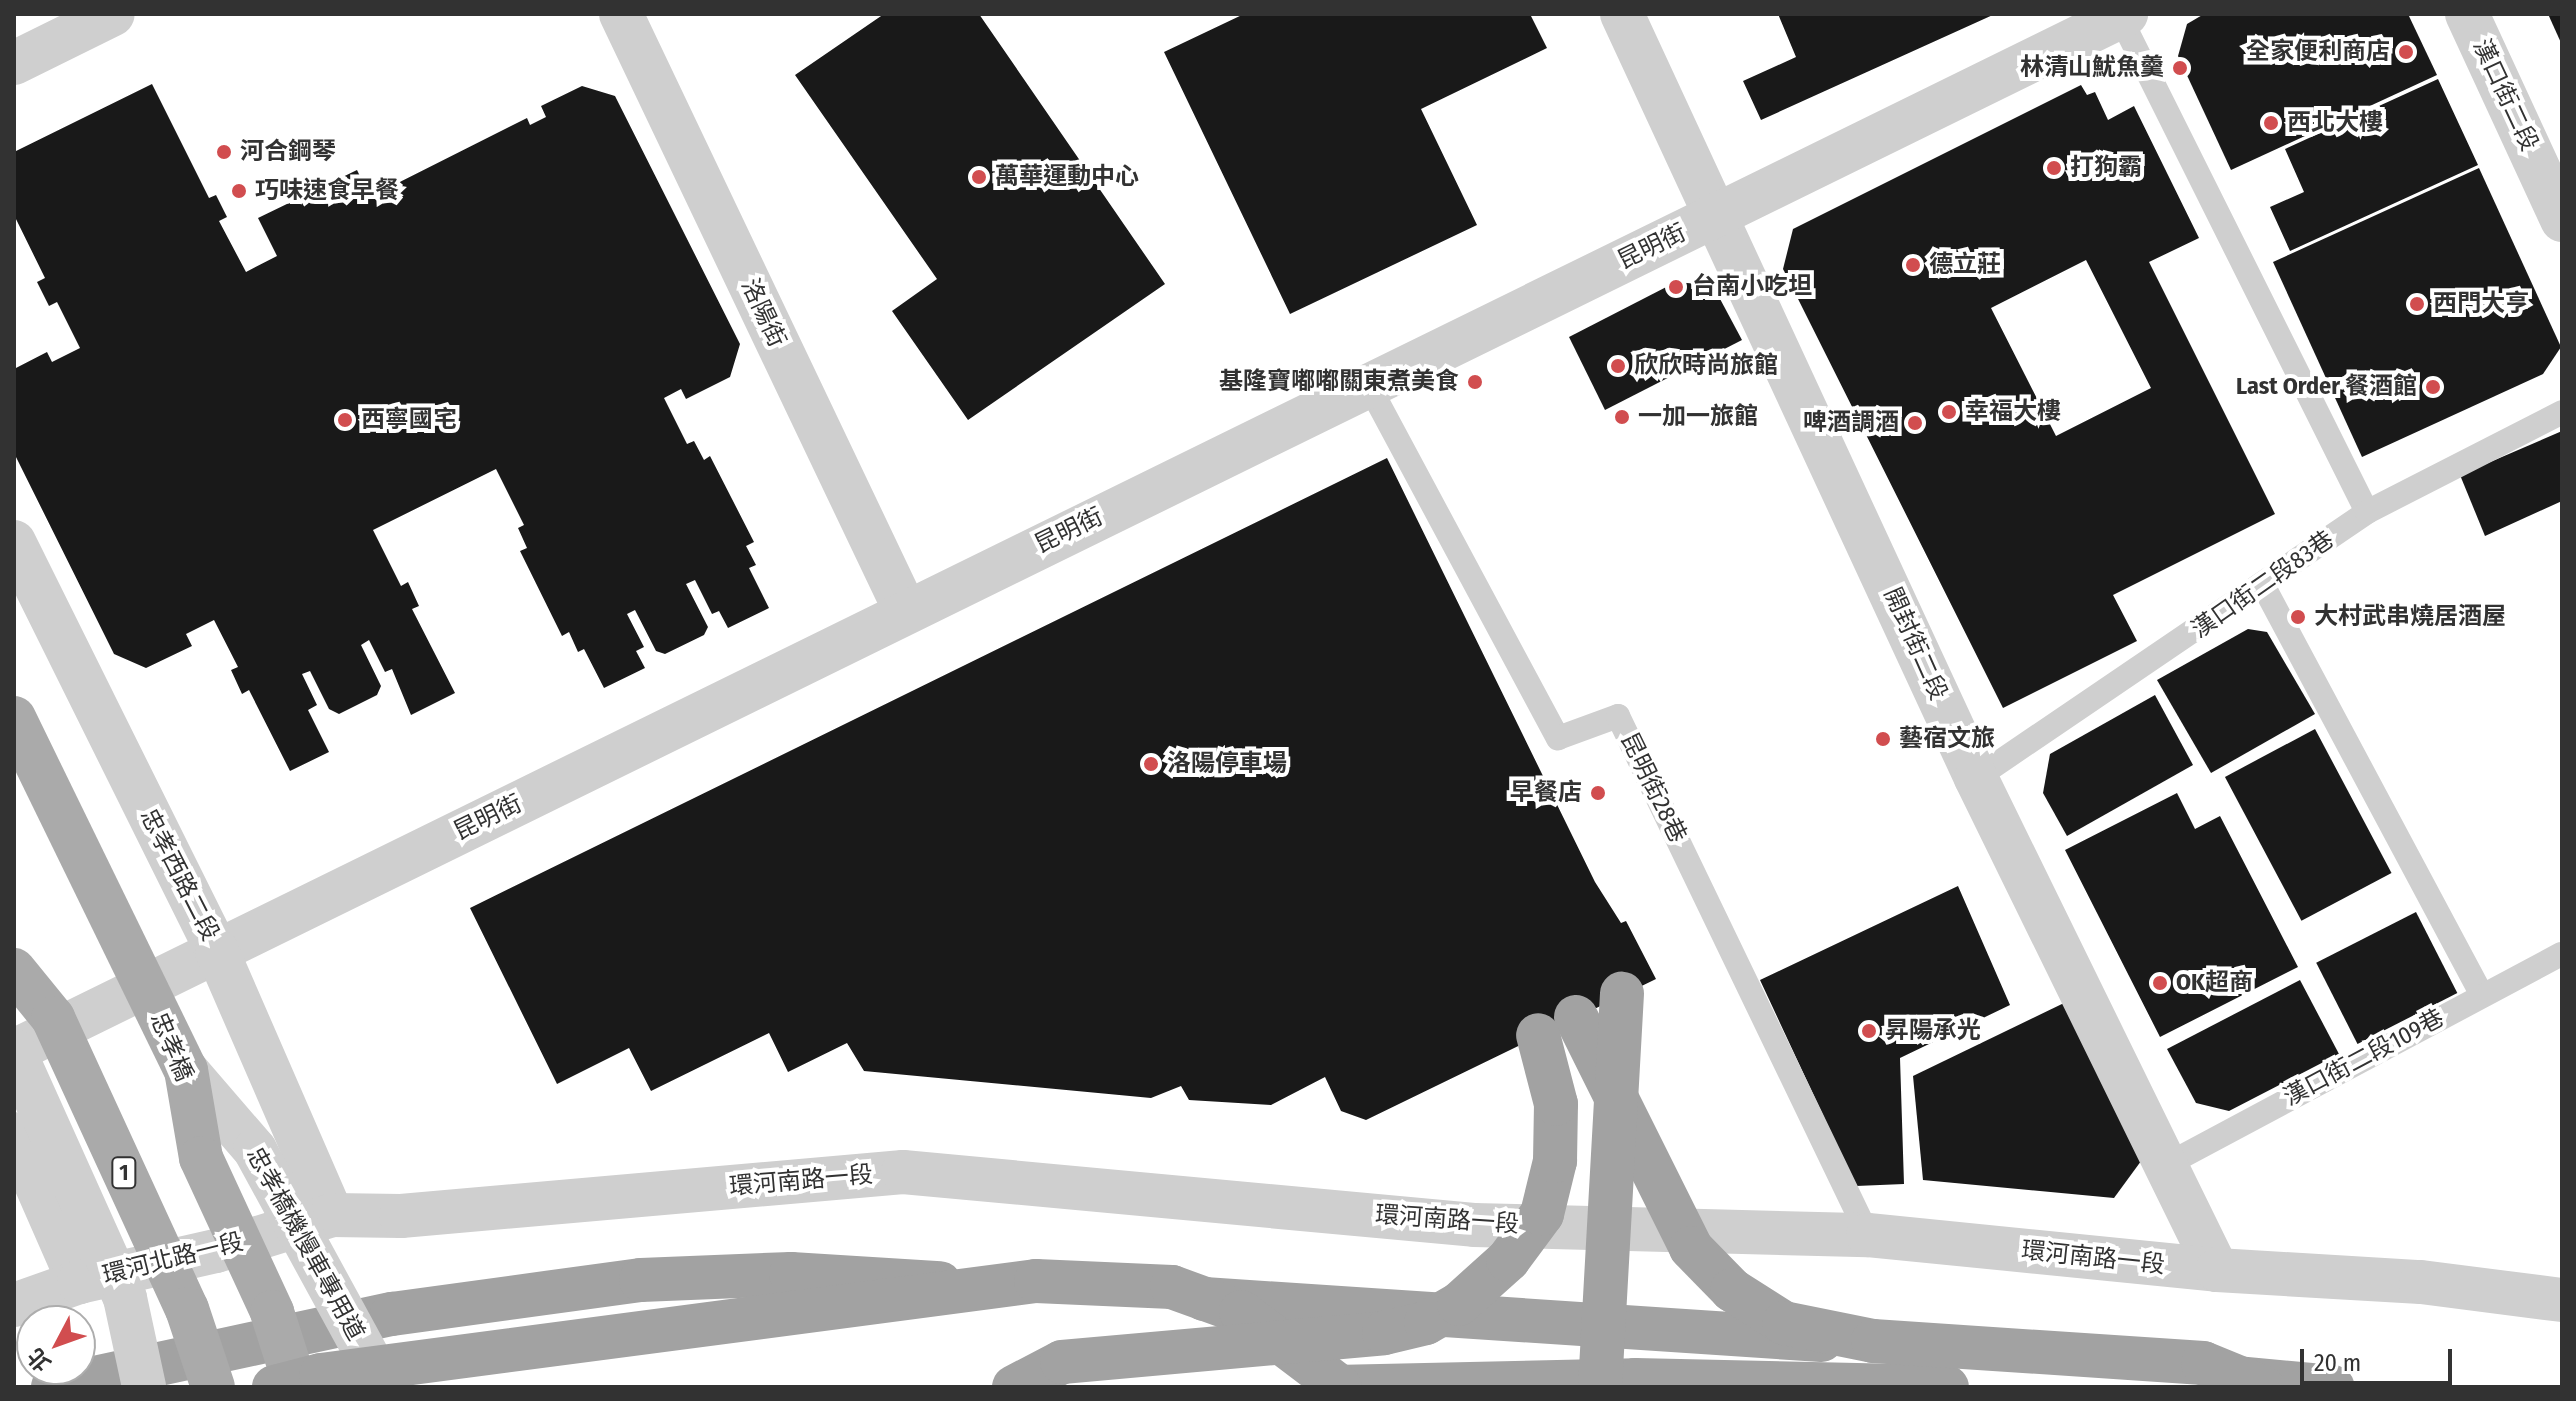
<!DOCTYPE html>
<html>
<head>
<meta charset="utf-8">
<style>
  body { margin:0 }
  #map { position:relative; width:2576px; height:1401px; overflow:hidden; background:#fff; font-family:"Fira Sans Condensed","Noto Sans TC",sans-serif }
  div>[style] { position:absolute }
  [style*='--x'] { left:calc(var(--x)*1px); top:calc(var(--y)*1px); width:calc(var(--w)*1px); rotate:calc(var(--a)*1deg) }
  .building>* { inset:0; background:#191919; transform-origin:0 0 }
  .service>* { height:24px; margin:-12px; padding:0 12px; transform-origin:12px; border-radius:12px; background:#cfcfcf }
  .minor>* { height:44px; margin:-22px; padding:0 22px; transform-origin:22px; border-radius:22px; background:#cfcfcf }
  .tertiary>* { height:44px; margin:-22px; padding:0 22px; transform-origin:22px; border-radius:22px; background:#cfcfcf }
  .trunk>* { height:44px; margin:-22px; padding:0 22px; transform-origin:22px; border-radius:22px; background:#a2a2a2 }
  .minor-bridge>* { height:44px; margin:-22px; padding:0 22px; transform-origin:22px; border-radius:22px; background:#cfcfcf }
  .primary-bridge>* { height:44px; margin:-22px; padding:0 22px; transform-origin:22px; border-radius:22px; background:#aaa }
  .trunk-bridge>* { height:44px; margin:-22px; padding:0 22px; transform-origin:22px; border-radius:22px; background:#a2a2a2 }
  .dots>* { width:22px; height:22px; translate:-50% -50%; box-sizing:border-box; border:4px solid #fff; border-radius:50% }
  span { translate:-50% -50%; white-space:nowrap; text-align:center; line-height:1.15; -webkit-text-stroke:8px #fff; paint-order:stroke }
  .shield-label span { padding:2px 6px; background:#fff; border:2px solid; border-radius:6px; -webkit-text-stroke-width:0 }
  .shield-label { font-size:22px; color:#323232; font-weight:700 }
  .poi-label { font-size:24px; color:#323232; font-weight:700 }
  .right { translate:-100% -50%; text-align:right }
  .left { translate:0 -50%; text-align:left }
  .street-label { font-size:24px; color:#323232 }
  .frame { position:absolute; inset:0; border:16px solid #323232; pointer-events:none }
  .north { position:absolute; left:16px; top:1305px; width:80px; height:80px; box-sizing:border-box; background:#fff; border:2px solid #adadad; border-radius:50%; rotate:229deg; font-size:22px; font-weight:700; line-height:32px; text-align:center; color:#323232 }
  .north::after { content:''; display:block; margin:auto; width:28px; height:36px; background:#d14d4f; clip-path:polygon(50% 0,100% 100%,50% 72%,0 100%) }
  .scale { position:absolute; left:2300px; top:1349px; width:152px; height:36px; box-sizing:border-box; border:4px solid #323232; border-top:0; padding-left:10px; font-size:24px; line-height:28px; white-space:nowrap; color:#323232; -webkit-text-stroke:6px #fff; paint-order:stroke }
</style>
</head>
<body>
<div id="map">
  <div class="building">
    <i style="clip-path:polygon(884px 14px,979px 14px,1165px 284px,968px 420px,892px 311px,937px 279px,795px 75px)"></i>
    <i style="clip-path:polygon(1244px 14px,1530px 14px,1547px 48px,1421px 109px,1477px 225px,1290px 314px,1164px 52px)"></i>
    <i style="clip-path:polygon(1778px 14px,1995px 14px,1761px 120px,1743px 81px,1796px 57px)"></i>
    <i style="clip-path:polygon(2204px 14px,2408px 14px,2437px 75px,2231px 170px,2178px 56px,2187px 24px)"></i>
    <i style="clip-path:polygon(2548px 14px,2562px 14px,2562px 45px)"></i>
    <i style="clip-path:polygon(2438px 79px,2478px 165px,2290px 251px,2270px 207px,2304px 192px,2285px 149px)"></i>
    <i style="clip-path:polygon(152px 84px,209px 198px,216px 195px,227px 217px,219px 221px,246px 272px,277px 256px,258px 218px,357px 170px,370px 197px,527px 118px,530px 125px,546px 117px,541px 106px,582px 86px,615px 96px,740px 344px,730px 377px,686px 399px,681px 389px,664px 398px,687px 444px,694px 441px,704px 460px,710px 456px,754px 542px,746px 546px,756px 565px,749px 568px,769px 608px,728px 628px,719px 611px,712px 614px,695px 580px,686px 584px,708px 627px,704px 635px,665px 654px,656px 651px,635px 610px,627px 614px,644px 647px,636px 651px,645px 668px,604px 688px,584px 649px,578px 652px,569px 632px,562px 636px,520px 551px,527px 548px,518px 528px,524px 525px,496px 469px,373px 530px,401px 586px,408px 582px,419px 606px,412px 609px,455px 693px,411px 715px,392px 669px,385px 672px,369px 640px,361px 645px,381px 686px,377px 695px,339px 714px,329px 709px,310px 671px,302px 674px,317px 705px,308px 710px,329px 752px,290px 771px,249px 690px,242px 694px,231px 670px,238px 667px,214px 620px,186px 634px,192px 646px,146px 668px,114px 654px,14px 453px,14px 369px,47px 352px,52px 362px,80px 348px,57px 302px,49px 306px,37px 282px,45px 278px,14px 215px,14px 152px)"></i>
    <i style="clip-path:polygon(evenodd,2081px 85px,2087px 95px,2095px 92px,2108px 120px,2134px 106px,2199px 238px,2149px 262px,2275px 514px,2113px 595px,2137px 641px,2003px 708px,1783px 269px,1793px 229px,2081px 85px,2086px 260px,2151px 388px,2056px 436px,1991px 308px,2086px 260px)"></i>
    <i style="clip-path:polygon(2479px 168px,2561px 347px,2543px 374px,2362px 457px,2273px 262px)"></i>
    <i style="clip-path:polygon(1676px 282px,1698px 284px,1719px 297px,1742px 340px,1605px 410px,1569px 337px)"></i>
    <i style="clip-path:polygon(2562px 431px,2562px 501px,2485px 536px,2460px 475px)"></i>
    <i style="clip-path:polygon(1387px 458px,1595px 882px,1621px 923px,1626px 921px,1656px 979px,1366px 1120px,1341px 1111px,1325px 1077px,1271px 1105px,1189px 1100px,1181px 1086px,1151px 1098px,864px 1071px,847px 1043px,788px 1072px,769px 1033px,651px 1091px,629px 1048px,557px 1084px,470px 908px)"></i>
    <i style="clip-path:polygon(2248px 629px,2267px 632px,2315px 714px,2211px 773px,2157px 680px)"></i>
    <i style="clip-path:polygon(2155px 695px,2193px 765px,2067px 836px,2043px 793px,2050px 754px)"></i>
    <i style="left:2315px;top:729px;width:163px;height:102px;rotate:62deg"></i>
    <i style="clip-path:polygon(2177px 793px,2195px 829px,2220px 816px,2298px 967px,2160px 1037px,2065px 850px)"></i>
    <i style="clip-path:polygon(1958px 886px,2010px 1005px,1900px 1058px,1904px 1184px,1856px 1186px,1760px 980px)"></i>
    <i style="left:2416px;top:912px;width:91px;height:112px;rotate:63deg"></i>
    <i style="clip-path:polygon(2300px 980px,2339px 1054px,2229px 1111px,2196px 1103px,2167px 1049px)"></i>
    <i style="clip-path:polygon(2064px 1003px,2144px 1157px,2114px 1198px,1923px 1180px,1913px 1076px)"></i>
  </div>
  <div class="service">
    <i style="--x:2120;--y:17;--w:553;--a:63.48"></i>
    <i style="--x:1369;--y:386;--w:400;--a:61.8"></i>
    <i style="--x:1558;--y:738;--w:64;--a:-20.1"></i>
    <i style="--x:1618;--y:716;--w:576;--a:64.28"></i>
    <i style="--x:2264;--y:587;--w:463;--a:61.9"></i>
    <i style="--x:1976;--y:778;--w:473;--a:-34.2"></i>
    <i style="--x:2367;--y:512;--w:219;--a:-27.1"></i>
    <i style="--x:2168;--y:1164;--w:446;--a:-28.1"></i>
  </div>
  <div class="minor">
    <i style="--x:621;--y:14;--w:662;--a:64.52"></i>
    <i style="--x:1622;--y:14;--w:842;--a:65.14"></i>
    <i style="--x:1976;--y:778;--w:548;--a:63.9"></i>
    <i style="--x:2467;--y:14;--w:227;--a:65.2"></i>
    <i style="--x:14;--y:63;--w:110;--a:-26.3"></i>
    <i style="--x:14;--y:1051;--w:2353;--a:-26.15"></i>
  </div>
  <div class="tertiary">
    <i style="--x:14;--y:542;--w:457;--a:63.6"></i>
    <i style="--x:217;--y:951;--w:288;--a:66.5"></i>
    <i style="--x:14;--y:1134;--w:162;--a:66.3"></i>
    <i style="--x:14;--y:1305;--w:69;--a:-19.5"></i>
    <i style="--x:79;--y:1282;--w:140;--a:-12.8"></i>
    <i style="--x:216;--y:1251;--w:121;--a:-17.2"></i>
    <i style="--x:332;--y:1215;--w:69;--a:0.8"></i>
    <i style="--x:401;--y:1216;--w:504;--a:-5.01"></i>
    <i style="--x:903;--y:1172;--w:573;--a:5.3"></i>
    <i style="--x:1474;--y:1225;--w:394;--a:1.5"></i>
    <i style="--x:1868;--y:1235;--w:351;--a:5.7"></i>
    <i style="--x:2217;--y:1270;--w:204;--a:3.4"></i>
    <i style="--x:2421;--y:1282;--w:142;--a:7.3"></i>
  </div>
  <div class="trunk">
    <i style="--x:1204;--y:1299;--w:619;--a:3.8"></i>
    <i style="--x:2225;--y:1377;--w:108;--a:5.3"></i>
    <i style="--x:53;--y:1387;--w:347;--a:-12.2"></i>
    <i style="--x:392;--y:1314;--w:251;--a:-7.8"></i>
    <i style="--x:641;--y:1280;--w:150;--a:-2.3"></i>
    <i style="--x:791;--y:1274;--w:149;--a:3.5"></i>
    <i style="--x:1335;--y:1387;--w:300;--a:-1.3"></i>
    <i style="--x:1635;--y:1380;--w:312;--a:1.3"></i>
  </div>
  <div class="minor-bridge">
    <i style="--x:14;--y:1051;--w:271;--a:65.8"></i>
    <i style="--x:125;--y:1298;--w:91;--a:77.9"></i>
    <i style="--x:186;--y:1070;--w:106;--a:49.2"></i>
    <i style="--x:255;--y:1150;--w:270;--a:61.4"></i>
  </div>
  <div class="primary-bridge">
    <i style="--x:14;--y:718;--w:392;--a:64"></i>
    <i style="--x:186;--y:1070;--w:89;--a:80.3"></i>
    <i style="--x:201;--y:1158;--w:170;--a:65.2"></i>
    <i style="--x:272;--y:1312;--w:79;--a:72.3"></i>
    <i style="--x:14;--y:970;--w:62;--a:50.9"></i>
    <i style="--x:53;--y:1018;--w:320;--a:65.3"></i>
    <i style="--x:187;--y:1309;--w:82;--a:71.6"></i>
  </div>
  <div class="trunk-bridge">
    <i style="--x:1576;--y:1017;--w:258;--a:63.5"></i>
    <i style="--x:1691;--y:1248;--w:59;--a:45.7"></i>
    <i style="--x:1732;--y:1290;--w:62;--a:32.4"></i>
    <i style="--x:1784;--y:1323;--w:91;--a:11.4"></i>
    <i style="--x:1873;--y:1341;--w:331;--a:3.8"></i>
    <i style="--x:2203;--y:1363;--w:64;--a:22.1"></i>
    <i style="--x:274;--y:1387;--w:49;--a:-14.3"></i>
    <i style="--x:321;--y:1375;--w:721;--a:-7.49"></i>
    <i style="--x:1036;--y:1281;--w:136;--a:2.5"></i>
    <i style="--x:1172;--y:1287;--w:73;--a:19.9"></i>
    <i style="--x:1241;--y:1312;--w:124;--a:37.1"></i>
    <i style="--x:1014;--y:1387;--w:54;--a:-27.5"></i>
    <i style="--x:1062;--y:1362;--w:323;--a:-5.1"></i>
    <i style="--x:1384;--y:1333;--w:43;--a:-13.4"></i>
    <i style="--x:1426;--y:1323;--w:38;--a:-30"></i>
    <i style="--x:1459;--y:1304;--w:66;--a:-41.9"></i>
    <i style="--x:1508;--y:1260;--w:57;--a:-53.5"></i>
    <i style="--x:1542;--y:1214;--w:55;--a:-76.2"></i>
    <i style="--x:1555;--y:1161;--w:57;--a:-89"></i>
    <i style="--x:1556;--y:1104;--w:71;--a:-104.6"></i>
    <i style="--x:1600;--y:1387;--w:394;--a:-86.8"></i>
  </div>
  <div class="dots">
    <i style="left:2406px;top:52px;background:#d14d4f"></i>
    <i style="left:2180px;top:68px;background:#d14d4f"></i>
    <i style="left:2271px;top:123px;background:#d14d4f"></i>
    <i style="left:224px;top:152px;background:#d14d4f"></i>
    <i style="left:2054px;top:168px;background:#d14d4f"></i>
    <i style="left:979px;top:177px;background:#d14d4f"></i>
    <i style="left:239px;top:191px;background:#d14d4f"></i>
    <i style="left:1913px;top:265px;background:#d14d4f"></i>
    <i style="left:1676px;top:287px;background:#d14d4f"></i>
    <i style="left:2417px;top:304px;background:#d14d4f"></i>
    <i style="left:1618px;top:366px;background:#d14d4f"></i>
    <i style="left:1475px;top:382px;background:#d14d4f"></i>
    <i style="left:2433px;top:387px;background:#d14d4f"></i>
    <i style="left:1949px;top:412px;background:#d14d4f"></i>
    <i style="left:1622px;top:417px;background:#d14d4f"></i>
    <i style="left:345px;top:420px;background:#d14d4f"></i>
    <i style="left:1915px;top:423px;background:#d14d4f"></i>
    <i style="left:2298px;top:617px;background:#d14d4f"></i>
    <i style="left:1883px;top:739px;background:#d14d4f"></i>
    <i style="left:1151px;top:764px;background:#d14d4f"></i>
    <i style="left:1598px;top:793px;background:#d14d4f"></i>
    <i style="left:2160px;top:983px;background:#d14d4f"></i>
    <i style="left:1869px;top:1031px;background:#d14d4f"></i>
  </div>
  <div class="shield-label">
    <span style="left:124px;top:1173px">1</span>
  </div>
  <div class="poi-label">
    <span class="right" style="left:2390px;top:52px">全家便利商店</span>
    <span class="right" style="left:2164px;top:68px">林清山魷魚羹</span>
    <span class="left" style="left:2287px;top:123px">西北大樓</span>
    <span class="left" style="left:240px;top:152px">河合鋼琴</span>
    <span class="left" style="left:2070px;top:168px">打狗霸</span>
    <span class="left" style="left:995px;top:177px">萬華運動中心</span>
    <span class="left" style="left:255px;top:191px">巧味速食早餐</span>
    <span class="left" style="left:1929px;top:265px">德立莊</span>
    <span class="left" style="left:1692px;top:287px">台南小吃坦</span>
    <span class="left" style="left:2433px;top:304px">西門大亨</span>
    <span class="left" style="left:1634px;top:366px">欣欣時尚旅館</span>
    <span class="right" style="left:1459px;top:382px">基隆寶嘟嘟關東煮美食</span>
    <span class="right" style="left:2417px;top:387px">Last Order 餐酒館</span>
    <span class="left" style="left:1965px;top:412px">幸福大樓</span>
    <span class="left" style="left:1638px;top:417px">一加一旅館</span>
    <span class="left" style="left:361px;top:420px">西寧國宅</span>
    <span class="right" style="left:1899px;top:423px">啤酒調酒</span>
    <span class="left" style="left:2314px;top:617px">大村武串燒居酒屋</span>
    <span class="left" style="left:1899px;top:739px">藝宿文旅</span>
    <span class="left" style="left:1167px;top:764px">洛陽停車場</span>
    <span class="right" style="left:1582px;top:793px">早餐店</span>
    <span class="left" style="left:2176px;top:983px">OK超商</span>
    <span class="left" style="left:1885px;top:1031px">昇陽承光</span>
  </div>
  <div class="street-label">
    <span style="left:2505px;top:95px;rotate:65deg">漢口街二段</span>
    <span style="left:1652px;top:247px;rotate:-26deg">昆明街</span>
    <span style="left:763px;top:313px;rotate:65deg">洛陽街</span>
    <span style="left:1069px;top:531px;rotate:-26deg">昆明街</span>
    <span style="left:2263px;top:585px;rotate:-35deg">漢口街二段83巷</span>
    <span style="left:1915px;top:644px;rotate:66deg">開封街二段</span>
    <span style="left:1653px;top:788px;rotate:64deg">昆明街28巷</span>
    <span style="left:488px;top:818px;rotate:-26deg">昆明街</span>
    <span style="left:179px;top:875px;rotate:63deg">忠孝西路二段</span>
    <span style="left:171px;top:1047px;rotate:67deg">忠孝橋</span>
    <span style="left:2364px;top:1058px;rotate:-28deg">漢口街二段109巷</span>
    <span style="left:801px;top:1181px;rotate:-5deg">環河南路一段</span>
    <span style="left:1447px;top:1220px;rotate:4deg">環河南路一段</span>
    <span style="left:305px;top:1244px;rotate:61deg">忠孝橋機慢車專用道</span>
    <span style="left:2093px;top:1258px;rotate:6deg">環河南路一段</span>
    <span style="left:173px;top:1259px;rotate:-14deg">環河北路一段</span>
  </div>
  <div class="frame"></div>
  <div class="north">北</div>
  <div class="scale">20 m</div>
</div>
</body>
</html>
